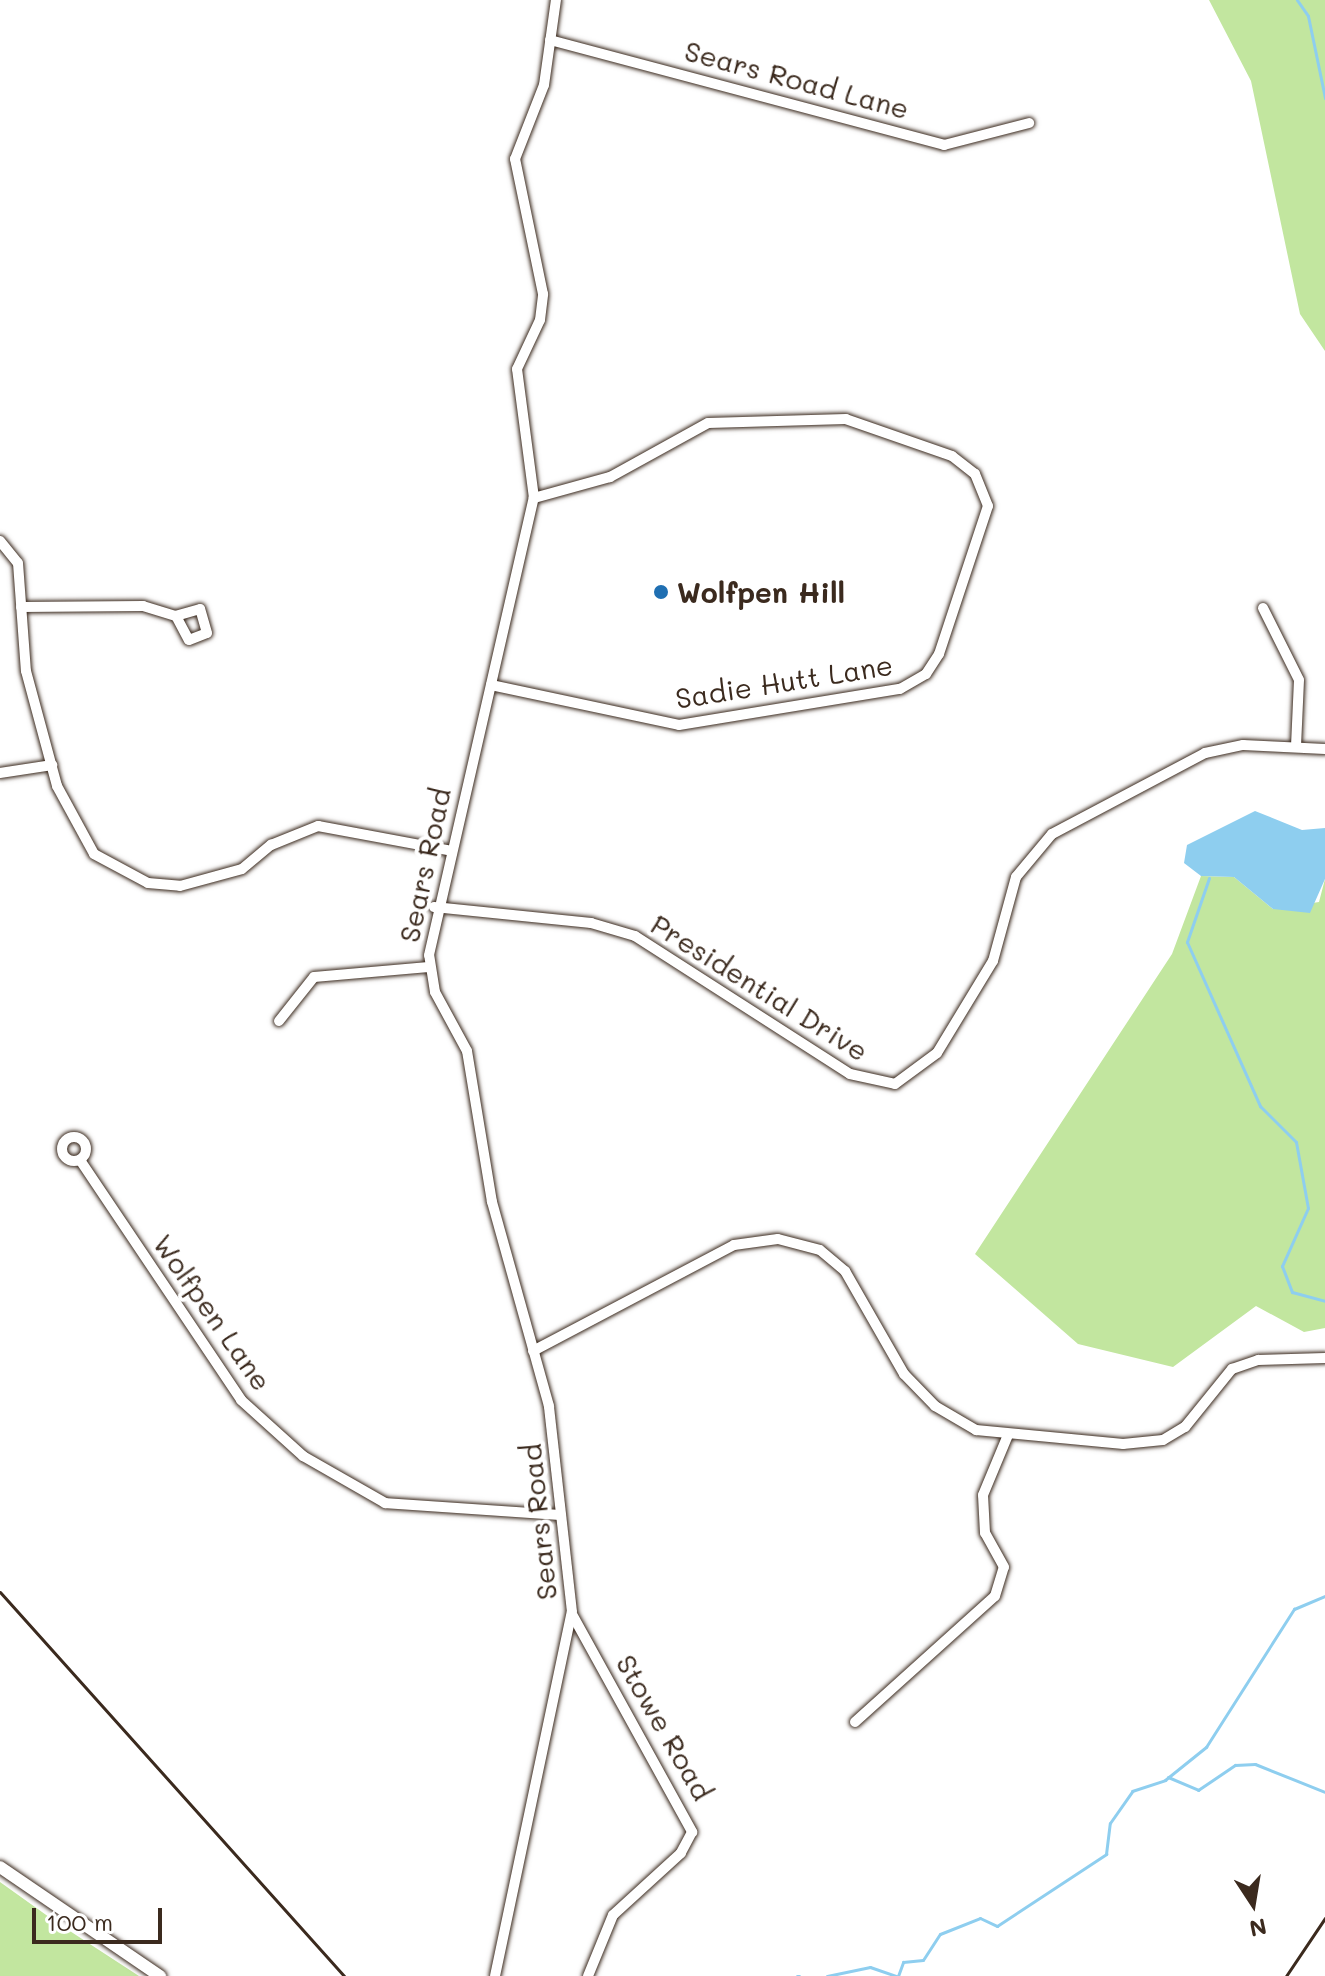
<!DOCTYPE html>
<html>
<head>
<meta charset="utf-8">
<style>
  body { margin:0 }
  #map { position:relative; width:1325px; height:1976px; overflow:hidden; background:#fff; font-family:Mali,sans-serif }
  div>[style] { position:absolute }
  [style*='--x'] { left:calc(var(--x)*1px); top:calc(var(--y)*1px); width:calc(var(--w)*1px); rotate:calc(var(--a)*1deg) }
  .green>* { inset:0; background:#c2e69f }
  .water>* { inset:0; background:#8eceef }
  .stream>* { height:3px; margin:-1.5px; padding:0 1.5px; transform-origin:1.5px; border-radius:1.5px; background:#8eceef }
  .roads { filter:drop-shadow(0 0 2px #3b2a1e) drop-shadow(0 0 2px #3b2a1e) }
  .minor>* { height:10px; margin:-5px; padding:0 5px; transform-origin:5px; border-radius:5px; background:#fff }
  .minor>.ring { margin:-5px; padding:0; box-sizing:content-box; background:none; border:10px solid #fff; border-radius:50% }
  .major>* { height:12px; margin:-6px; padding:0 6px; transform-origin:6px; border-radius:6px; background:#fff }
  .rail>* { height:3px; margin:-1.5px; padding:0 1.5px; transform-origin:1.5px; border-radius:1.5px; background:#3b2a1e }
  .dots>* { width:22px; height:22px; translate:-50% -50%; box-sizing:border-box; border:4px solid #fff; border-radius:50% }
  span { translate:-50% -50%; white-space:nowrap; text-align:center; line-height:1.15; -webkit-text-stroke:8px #fff; paint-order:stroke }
  .street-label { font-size:28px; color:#3b2a1e }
  .poi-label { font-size:28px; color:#3b2a1e; font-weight:700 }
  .left { translate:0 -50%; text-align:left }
  .north { position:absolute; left:1213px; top:1864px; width:80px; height:80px; -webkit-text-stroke:6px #fff; paint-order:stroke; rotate:168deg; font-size:22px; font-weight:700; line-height:32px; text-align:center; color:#3b2a1e }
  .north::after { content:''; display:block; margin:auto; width:28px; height:36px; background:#3b2a1e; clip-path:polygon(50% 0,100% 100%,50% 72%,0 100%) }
  .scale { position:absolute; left:32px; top:1908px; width:130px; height:36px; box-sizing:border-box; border:4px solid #3b2a1e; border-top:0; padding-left:10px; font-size:24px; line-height:28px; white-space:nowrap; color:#3b2a1e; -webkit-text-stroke:6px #fff; paint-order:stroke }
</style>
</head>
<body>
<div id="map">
  <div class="green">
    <i style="clip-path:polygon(1209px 0,1325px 0,1325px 351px,1300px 314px,1251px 81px)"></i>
    <i style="clip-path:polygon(1201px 876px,1234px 877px,1273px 909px,1319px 902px,1325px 879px,1325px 1328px,1304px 1332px,1256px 1306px,1173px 1367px,1078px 1344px,975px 1254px,1172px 954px)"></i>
    <i style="clip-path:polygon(0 1882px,56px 1922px,139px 1976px,0 1976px)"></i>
  </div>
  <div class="water">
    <i style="clip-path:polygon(1255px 811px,1302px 830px,1325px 828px,1325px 879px,1310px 913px,1273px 909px,1234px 877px,1201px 876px,1184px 863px,1187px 845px)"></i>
  </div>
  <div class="stream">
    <i style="--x:1297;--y:0;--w:19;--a:55"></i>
    <i style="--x:1308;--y:16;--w:84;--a:78.3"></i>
    <i style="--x:1209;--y:878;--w:68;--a:109"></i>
    <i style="--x:1187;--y:942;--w:180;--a:66"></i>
    <i style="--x:1260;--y:1106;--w:51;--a:45"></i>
    <i style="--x:1296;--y:1142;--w:67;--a:79.7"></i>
    <i style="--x:1308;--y:1208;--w:64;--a:114.1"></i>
    <i style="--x:1282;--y:1266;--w:28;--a:69"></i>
    <i style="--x:1292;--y:1292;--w:34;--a:15"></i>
    <i style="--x:1168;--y:1777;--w:33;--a:23"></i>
    <i style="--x:1198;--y:1790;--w:45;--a:-34"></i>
    <i style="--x:1235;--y:1765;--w:20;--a:-3"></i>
    <i style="--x:1255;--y:1764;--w:75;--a:21.8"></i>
    <i style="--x:797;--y:1976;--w:2;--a:0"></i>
    <i style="--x:827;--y:1976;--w:44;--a:-11.8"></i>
    <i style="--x:870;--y:1967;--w:28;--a:19"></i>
    <i style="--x:898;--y:1976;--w:15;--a:-70"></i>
    <i style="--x:903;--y:1962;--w:20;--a:-6"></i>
    <i style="--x:923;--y:1960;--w:31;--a:-57"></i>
    <i style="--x:940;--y:1934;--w:43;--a:-21.8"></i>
    <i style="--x:980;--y:1918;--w:19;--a:25"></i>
    <i style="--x:997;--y:1926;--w:131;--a:-33.4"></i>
    <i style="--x:1106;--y:1854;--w:31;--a:-83"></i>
    <i style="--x:1110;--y:1823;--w:39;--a:-55"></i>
    <i style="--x:1132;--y:1791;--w:35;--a:-18"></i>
    <i style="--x:1165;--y:1780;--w:53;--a:-38.8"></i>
    <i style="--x:1206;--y:1747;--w:164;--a:-57.5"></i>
    <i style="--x:1294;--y:1609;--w:34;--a:-23"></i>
  </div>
  <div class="roads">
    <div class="minor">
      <i style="--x:550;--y:40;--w:408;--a:14.9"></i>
      <i style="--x:944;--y:145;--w:88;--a:-14.5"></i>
      <i style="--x:0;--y:541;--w:28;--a:51"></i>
      <i style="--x:18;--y:563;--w:108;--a:85.8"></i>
      <i style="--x:26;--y:671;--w:119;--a:74.9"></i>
      <i style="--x:57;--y:786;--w:77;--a:61.4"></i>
      <i style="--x:94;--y:854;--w:61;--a:28.2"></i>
      <i style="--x:148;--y:883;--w:32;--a:5"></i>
      <i style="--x:180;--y:886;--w:64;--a:-15.3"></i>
      <i style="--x:242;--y:869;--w:38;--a:-40"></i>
      <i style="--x:271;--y:845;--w:51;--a:-22"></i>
      <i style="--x:318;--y:826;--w:132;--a:10.5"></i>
      <i style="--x:21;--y:607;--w:122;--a:-0.5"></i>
      <i style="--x:143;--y:606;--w:34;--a:17"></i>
      <i style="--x:176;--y:616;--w:27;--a:62"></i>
      <i style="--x:189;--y:640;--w:19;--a:-21"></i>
      <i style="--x:207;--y:633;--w:25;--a:-106"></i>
      <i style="--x:200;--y:609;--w:25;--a:164"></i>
      <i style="--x:1263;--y:608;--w:80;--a:63.4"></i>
      <i style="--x:1299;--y:680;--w:66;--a:92.6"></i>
      <i style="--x:491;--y:685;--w:192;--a:12"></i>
      <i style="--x:679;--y:725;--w:224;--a:-9.3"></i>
      <i style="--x:900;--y:689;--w:30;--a:-30"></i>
      <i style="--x:926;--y:674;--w:24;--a:-57"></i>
      <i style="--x:939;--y:654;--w:156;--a:-71.7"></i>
      <i style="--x:988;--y:506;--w:35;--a:-112"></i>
      <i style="--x:975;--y:474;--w:29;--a:-142"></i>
      <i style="--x:952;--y:456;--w:112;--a:-160.8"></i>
      <i style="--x:846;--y:419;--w:138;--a:178.3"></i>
      <i style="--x:708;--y:423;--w:112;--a:151.1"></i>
      <i style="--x:610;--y:477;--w:79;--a:164.6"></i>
      <i style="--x:0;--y:773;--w:53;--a:-8.7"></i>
      <i style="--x:434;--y:907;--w:158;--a:5.8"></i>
      <i style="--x:591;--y:923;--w:46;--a:16.5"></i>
      <i style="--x:635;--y:936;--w:255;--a:32.7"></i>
      <i style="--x:850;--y:1074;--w:46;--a:12.5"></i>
      <i style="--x:895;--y:1084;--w:52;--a:-36.4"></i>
      <i style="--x:937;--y:1053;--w:108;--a:-58.7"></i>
      <i style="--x:993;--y:961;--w:87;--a:-74.7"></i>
      <i style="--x:1016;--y:877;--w:56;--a:-50.1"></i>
      <i style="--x:1052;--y:834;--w:173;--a:-27.9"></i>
      <i style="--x:1205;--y:753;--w:39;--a:-12"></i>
      <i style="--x:1243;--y:745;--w:82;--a:2.8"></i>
      <i style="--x:279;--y:1021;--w:56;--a:-51.5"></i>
      <i style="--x:314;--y:977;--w:115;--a:-5"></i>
      <i class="ring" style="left:62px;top:1137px;width:14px;height:14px"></i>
      <i style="--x:80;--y:1160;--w:289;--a:56.1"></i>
      <i style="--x:241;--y:1400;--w:84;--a:42.1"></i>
      <i style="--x:303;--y:1456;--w:95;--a:29.8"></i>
      <i style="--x:385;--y:1503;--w:174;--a:3.9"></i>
      <i style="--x:533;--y:1351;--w:227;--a:-27.8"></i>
      <i style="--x:734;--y:1245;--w:44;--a:-7.8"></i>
      <i style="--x:778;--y:1239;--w:43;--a:14.7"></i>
      <i style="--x:820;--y:1250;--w:33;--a:40"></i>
      <i style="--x:845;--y:1271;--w:119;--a:60.2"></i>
      <i style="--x:904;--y:1374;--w:45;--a:45.9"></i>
      <i style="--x:935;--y:1406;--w:48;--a:30.3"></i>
      <i style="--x:976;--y:1430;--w:148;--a:5.4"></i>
      <i style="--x:1123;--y:1444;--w:40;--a:-5.7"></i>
      <i style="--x:1163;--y:1440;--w:26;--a:-31"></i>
      <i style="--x:1185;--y:1427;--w:75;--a:-51"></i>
      <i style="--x:1232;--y:1369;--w:28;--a:-19"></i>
      <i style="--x:1258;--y:1360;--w:67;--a:-1.7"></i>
      <i style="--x:573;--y:1616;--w:247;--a:61.1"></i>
      <i style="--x:692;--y:1832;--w:24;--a:118"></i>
      <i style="--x:681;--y:1853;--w:92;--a:137.6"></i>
      <i style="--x:613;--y:1915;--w:66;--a:112.3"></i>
      <i style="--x:855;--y:1722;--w:188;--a:-42"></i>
      <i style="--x:995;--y:1596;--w:30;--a:-73"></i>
      <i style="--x:1004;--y:1567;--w:39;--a:-119"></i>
      <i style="--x:985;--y:1533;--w:38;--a:-93"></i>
      <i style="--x:983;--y:1495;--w:65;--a:-67.4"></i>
      <i style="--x:495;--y:1976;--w:372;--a:-78.1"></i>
      <i style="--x:572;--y:1612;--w:207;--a:-96.4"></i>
      <i style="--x:549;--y:1406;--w:212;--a:-105.6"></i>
      <i style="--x:492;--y:1202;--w:153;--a:-99.4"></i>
      <i style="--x:467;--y:1051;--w:67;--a:-118.5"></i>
      <i style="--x:435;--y:992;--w:37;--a:-99"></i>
      <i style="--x:429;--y:955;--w:469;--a:-77.1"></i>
      <i style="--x:534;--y:498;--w:130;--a:-97.5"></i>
      <i style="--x:517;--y:369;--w:54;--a:-64.9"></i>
      <i style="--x:540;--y:320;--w:26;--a:-83"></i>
      <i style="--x:543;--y:294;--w:138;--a:-101.7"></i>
      <i style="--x:515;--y:159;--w:79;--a:-68.6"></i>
      <i style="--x:544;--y:85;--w:86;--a:-82"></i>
    </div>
    <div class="major">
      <i style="--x:0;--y:1867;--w:194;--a:34.3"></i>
    </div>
  </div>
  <div class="rail">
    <i style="--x:0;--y:1592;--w:516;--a:48.14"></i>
    <i style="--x:1286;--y:1976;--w:70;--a:-56.1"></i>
  </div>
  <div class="dots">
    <i style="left:661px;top:592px;background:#1f6fb2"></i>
  </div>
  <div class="street-label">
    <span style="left:797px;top:79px;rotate:15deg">Sears Road Lane</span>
    <span style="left:784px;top:681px;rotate:-9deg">Sadie Hutt Lane</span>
    <span style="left:424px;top:865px;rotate:-78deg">Sears Road</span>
    <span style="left:760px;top:987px;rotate:32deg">Presidential Drive</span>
    <span style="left:213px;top:1312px;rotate:55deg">Wolfpen Lane</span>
    <span style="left:538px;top:1522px;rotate:-96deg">Sears Road</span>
    <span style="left:665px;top:1727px;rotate:60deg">Stowe Road</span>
  </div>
  <div class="poi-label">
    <span class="left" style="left:677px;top:592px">Wolfpen Hill</span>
  </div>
  <div class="north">N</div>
  <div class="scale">100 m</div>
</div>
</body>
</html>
